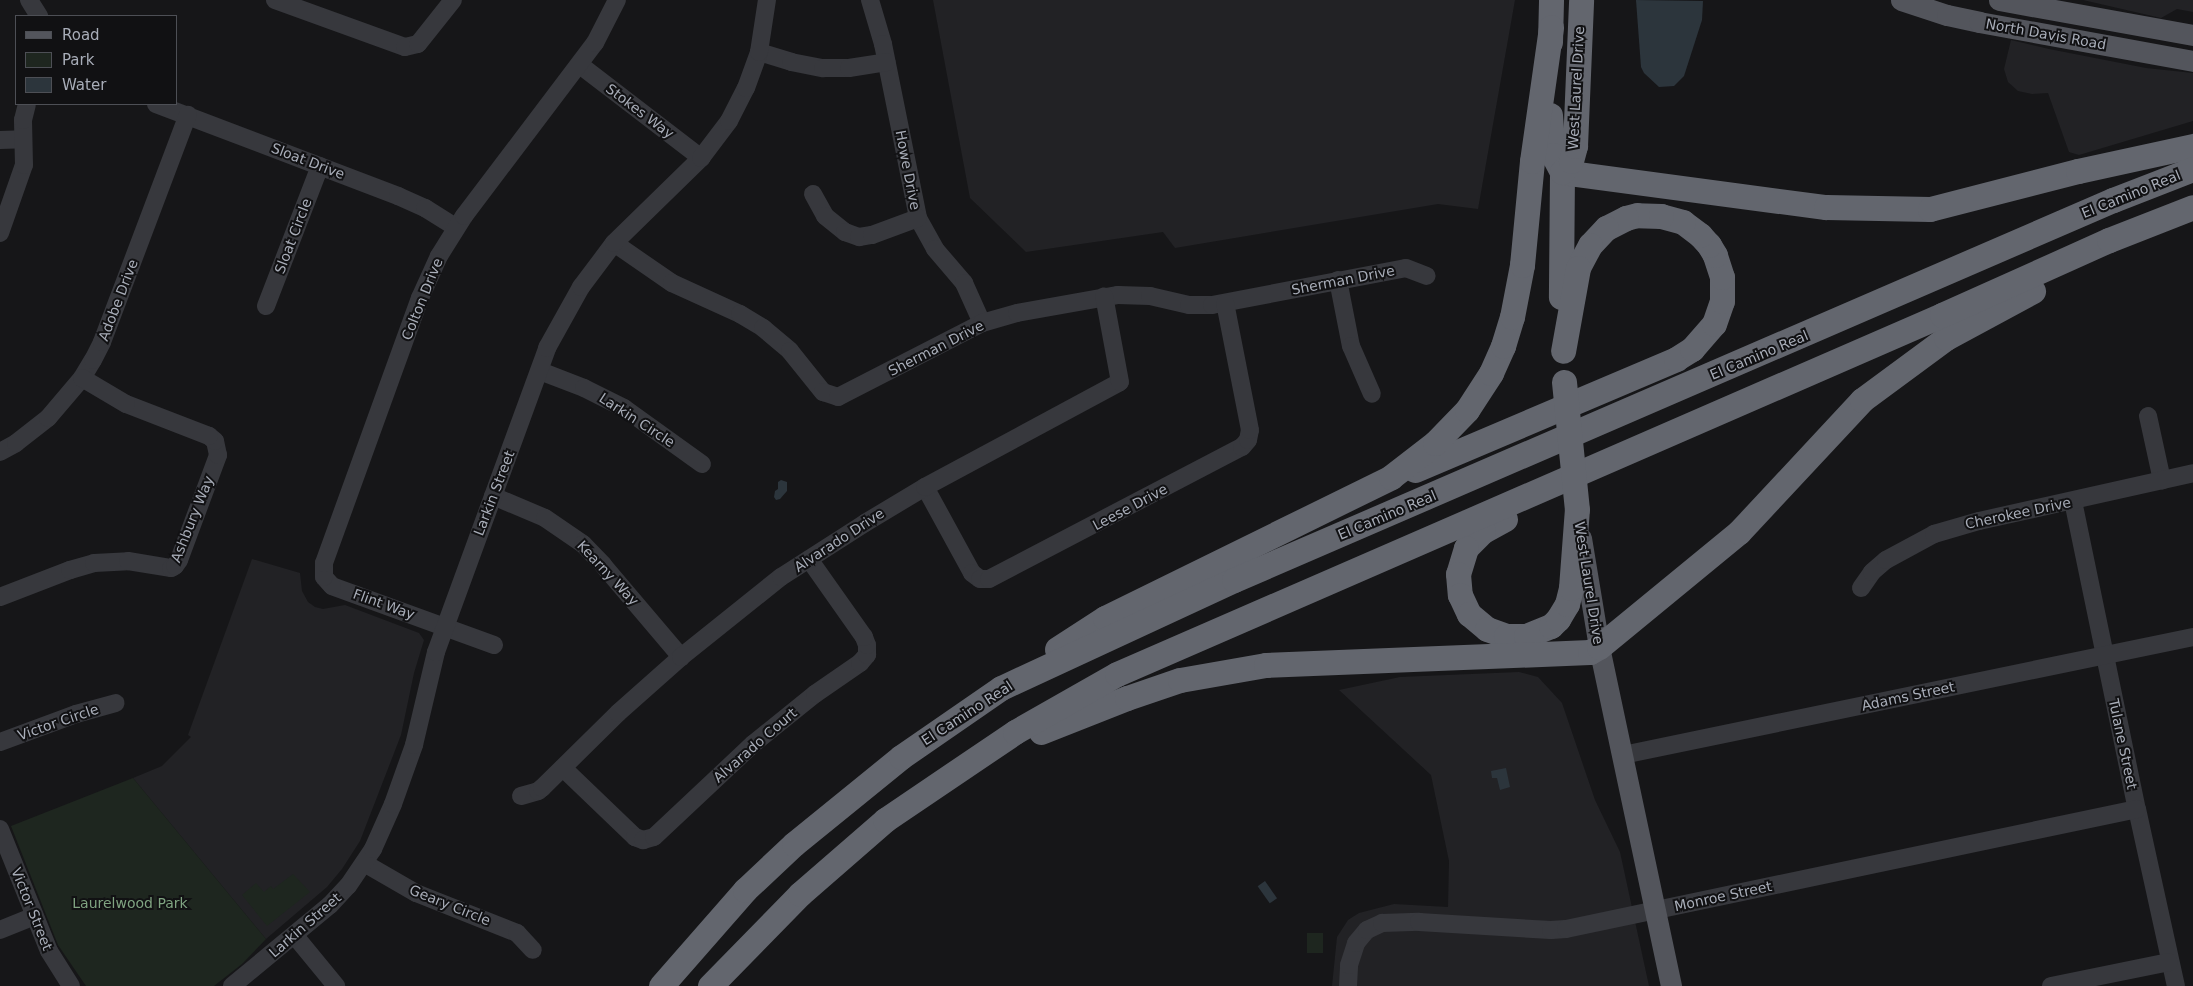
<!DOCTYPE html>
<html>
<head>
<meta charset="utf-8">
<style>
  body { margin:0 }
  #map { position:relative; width:2193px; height:986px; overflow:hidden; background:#161618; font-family:"DejaVu Sans",sans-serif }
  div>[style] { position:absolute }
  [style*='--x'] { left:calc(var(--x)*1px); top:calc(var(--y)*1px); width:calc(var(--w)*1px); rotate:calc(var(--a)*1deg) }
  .built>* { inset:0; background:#222225 }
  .green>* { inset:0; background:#1e261f; transform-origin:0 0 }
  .water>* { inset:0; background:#2c353c; transform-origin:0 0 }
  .minor>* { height:18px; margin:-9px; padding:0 9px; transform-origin:9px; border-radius:9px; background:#37383d }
  .major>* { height:21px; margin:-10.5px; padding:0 10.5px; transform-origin:10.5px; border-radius:10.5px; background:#53555c }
  .highway>* { height:25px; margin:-12.5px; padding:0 12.5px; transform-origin:12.5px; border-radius:12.5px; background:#63666e }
  .highway-bridge>* { height:25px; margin:-12.5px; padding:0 12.5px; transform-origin:12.5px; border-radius:12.5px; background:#63666e }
  span { translate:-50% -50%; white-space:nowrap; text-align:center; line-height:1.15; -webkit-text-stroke:4px #111113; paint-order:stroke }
  .street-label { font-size:14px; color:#a8adb8 }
  .park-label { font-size:14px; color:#7fa381 }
  .legend { position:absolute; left:15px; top:15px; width:162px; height:90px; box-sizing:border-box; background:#111113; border:1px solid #4d4f55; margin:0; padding:6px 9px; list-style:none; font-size:15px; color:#a8adb8 }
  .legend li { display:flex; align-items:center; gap:10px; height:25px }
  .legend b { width:25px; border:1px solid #4d4f55 }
</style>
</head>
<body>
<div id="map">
  <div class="built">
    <i style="clip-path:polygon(933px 0,1515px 0,1478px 209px,1438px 204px,1175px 248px,1163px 232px,1026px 252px,970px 198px)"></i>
    <i style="clip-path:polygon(2083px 0,2193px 0,2193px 12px,2177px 9px,2161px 18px)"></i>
    <i style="clip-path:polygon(2011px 40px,2049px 49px,2146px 68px,2193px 73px,2193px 121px,2079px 155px,2069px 152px,2048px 93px,2032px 94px,2018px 91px,2008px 82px,2004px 69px)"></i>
    <i style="clip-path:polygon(252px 559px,300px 573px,302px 591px,308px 602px,315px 607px,323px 609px,345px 605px,419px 633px,424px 640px,414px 673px,401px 735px,360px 841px,342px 869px,327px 887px,266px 939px,133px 778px,162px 766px,191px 737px,188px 735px)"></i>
    <i style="clip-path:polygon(1519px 672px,1538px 677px,1562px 703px,1595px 800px,1620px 852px,1649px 986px,1332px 986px,1337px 937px,1348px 920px,1359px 913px,1394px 904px,1448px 907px,1449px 861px,1431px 775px,1339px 690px,1400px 677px)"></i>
  </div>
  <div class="green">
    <i style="clip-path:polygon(133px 778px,266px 939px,242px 964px,214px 986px,86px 986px,58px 945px,11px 826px)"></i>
    <i style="clip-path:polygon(293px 874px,310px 892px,267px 926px,242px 895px,256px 883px,264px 892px,271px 886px,273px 889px)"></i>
    <i style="left:1307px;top:933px;width:16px;height:20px"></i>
  </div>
  <div class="water">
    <i style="clip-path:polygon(1636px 0,1703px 1px,1702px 20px,1684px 76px,1674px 86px,1659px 87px,1644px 73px,1641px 67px)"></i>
    <i style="clip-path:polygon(781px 480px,787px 482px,787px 491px,780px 499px,776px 500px,774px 497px,775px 491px,778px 489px,778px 482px)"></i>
    <i style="clip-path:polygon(1506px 768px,1510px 787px,1500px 790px,1497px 778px,1492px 778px,1491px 771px)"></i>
    <i style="left:1265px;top:881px;width:21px;height:9px;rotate:55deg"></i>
  </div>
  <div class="minor">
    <i style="--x:29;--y:0;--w:19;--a:58"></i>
    <i style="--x:275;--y:0;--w:138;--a:19.9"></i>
    <i style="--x:405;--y:47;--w:13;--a:-13"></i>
    <i style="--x:418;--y:44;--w:56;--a:-51.5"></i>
    <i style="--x:870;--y:0;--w:46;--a:73.5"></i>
    <i style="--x:883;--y:44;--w:177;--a:78.6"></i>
    <i style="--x:918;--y:218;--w:35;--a:61"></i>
    <i style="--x:935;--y:249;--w:45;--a:49.5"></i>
    <i style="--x:964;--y:283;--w:44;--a:65.8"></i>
    <i style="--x:759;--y:52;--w:34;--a:17"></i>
    <i style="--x:791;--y:62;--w:33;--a:11"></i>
    <i style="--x:823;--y:68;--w:26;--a:0"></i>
    <i style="--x:849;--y:68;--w:38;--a:-9"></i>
    <i style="--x:580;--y:65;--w:153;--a:37.5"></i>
    <i style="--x:156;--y:104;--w:259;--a:20.8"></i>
    <i style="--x:398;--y:196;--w:30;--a:24"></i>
    <i style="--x:425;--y:208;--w:36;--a:32"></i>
    <i style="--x:0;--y:140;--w:23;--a:-2"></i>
    <i style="--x:813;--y:194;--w:25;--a:61"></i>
    <i style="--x:825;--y:216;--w:26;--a:39"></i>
    <i style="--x:845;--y:232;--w:15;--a:20"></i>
    <i style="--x:859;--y:237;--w:13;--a:-9"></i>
    <i style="--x:872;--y:235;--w:49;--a:-20.3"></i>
    <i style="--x:0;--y:233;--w:72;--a:-70.6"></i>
    <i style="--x:24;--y:165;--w:45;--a:-91.3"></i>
    <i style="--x:23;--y:120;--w:16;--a:-76"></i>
    <i style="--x:614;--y:243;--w:70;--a:34.6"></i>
    <i style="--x:672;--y:283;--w:75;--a:24.5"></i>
    <i style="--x:740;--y:314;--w:27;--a:31"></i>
    <i style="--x:763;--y:328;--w:35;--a:40"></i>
    <i style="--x:790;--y:351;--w:53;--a:51.2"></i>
    <i style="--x:823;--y:392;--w:16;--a:18"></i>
    <i style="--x:838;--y:397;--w:162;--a:-27.2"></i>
    <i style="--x:982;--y:323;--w:36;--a:-16"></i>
    <i style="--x:1017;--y:313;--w:103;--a:-10.1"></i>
    <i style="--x:1118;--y:295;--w:32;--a:2"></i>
    <i style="--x:1150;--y:296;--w:40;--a:13"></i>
    <i style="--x:1189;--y:305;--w:23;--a:0"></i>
    <i style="--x:1212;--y:305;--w:197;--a:-10.8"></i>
    <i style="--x:1406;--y:268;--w:22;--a:21"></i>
    <i style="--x:1338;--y:280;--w:67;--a:78.9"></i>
    <i style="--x:1351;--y:346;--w:52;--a:66.4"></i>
    <i style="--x:266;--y:306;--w:150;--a:-68.9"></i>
    <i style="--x:540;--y:371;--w:47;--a:21.1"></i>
    <i style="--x:584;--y:388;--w:45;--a:26.6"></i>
    <i style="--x:624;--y:408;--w:96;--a:35.7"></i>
    <i style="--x:2148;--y:416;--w:66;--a:77.7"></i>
    <i style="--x:0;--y:452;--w:18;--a:-29"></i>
    <i style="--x:16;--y:443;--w:41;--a:-38"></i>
    <i style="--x:48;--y:418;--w:52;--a:-49.6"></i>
    <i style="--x:82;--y:378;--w:21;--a:-59"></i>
    <i style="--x:93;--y:360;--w:20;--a:-63"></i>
    <i style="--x:102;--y:342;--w:243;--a:-69.3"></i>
    <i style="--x:925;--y:487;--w:98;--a:61.3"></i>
    <i style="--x:972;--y:573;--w:10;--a:37"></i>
    <i style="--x:980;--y:579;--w:9;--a:0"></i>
    <i style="--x:989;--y:579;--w:285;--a:-27.6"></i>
    <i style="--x:1242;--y:447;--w:9;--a:-49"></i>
    <i style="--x:1248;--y:440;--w:10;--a:-79"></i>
    <i style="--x:1250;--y:430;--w:129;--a:-101.1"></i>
    <i style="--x:493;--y:496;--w:56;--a:22.9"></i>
    <i style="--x:545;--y:518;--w:46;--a:34.4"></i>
    <i style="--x:583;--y:544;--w:29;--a:46"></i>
    <i style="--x:603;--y:565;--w:121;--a:49.7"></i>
    <i style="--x:2073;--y:501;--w:315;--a:78.3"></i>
    <i style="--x:2137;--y:809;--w:181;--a:77.6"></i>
    <i style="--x:1861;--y:588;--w:19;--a:-55"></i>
    <i style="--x:1872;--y:572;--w:18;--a:-41"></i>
    <i style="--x:1886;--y:560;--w:55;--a:-28.4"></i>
    <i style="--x:1934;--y:534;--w:47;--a:-16.1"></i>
    <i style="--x:1979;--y:521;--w:219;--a:-12.6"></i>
    <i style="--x:0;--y:597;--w:75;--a:-21.1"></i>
    <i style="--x:70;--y:570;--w:25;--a:-16"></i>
    <i style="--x:94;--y:563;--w:34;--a:-3"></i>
    <i style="--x:128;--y:561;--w:44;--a:9.2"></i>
    <i style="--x:171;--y:568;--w:4;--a:-27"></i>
    <i style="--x:175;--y:566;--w:7;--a:-56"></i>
    <i style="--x:179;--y:560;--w:112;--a:-69.6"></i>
    <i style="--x:218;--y:455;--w:14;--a:-102"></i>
    <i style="--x:215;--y:441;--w:8;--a:-140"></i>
    <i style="--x:209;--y:436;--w:89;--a:-158.9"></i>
    <i style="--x:126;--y:404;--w:51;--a:-149.4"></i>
    <i style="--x:494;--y:645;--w:172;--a:-160"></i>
    <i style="--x:332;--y:586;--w:12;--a:-132"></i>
    <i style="--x:324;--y:577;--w:14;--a:-90"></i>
    <i style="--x:324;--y:563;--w:282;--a:-70.1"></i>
    <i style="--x:420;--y:298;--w:46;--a:-65.7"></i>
    <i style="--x:439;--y:256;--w:47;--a:-58"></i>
    <i style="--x:464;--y:216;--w:217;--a:-52.9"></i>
    <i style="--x:595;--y:43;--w:48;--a:-62.9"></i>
    <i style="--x:0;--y:742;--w:81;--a:-20.2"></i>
    <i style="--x:76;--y:714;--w:41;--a:-15.4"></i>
    <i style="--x:1623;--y:755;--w:582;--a:-11.7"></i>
    <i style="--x:563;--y:768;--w:100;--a:43.8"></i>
    <i style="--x:635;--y:837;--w:9;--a:21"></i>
    <i style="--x:643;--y:840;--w:11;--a:-15"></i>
    <i style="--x:654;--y:837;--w:136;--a:-43.2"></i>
    <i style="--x:753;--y:744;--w:80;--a:-38.9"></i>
    <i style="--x:815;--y:694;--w:55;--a:-34.6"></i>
    <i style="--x:860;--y:663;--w:11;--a:-49"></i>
    <i style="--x:867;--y:655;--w:10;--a:-90"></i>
    <i style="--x:867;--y:645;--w:9;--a:-111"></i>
    <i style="--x:864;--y:637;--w:95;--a:-125.2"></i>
    <i style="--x:521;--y:796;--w:18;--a:-16"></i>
    <i style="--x:538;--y:791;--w:5;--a:-37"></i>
    <i style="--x:542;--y:788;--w:107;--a:-44.6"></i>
    <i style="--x:618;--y:713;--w:84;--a:-41.6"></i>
    <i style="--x:681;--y:657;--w:128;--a:-38.7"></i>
    <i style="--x:781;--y:577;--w:100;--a:-32.7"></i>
    <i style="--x:865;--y:523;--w:70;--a:-31"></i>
    <i style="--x:925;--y:487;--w:221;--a:-28.3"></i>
    <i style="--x:1120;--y:382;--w:87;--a:-100.5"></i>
    <i style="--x:0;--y:829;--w:131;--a:68.1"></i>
    <i style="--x:49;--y:951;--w:41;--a:57.8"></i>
    <i style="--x:364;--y:863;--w:60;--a:30"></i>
    <i style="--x:416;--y:893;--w:109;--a:21.6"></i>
    <i style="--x:517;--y:933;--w:23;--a:47"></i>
    <i style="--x:0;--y:930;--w:37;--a:-22"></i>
    <i style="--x:295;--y:936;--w:65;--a:50.6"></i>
    <i style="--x:232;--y:986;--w:127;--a:-39.6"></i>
    <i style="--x:330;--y:905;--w:26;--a:-47"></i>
    <i style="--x:348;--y:886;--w:45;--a:-56"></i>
    <i style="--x:373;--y:849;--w:49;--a:-66"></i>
    <i style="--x:393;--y:804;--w:63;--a:-70.4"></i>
    <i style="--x:414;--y:745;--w:96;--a:-76.7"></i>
    <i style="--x:436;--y:652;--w:324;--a:-69.9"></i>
    <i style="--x:547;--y:348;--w:70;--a:-60.9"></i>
    <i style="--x:581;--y:287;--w:55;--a:-53.1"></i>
    <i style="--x:614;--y:243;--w:122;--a:-44.3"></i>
    <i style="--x:701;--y:158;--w:46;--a:-52.9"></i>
    <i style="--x:729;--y:121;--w:37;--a:-63"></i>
    <i style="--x:746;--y:88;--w:38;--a:-70"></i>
    <i style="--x:759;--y:52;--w:53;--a:-81.3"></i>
    <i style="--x:1348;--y:986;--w:21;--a:-87"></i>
    <i style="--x:1349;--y:965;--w:23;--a:-72"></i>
    <i style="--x:1356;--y:943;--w:17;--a:-50"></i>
    <i style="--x:1367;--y:930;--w:17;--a:-25"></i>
    <i style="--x:1382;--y:923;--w:37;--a:-2"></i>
    <i style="--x:1419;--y:922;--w:132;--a:3.5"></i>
    <i style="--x:1551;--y:930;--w:15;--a:-4"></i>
    <i style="--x:1566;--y:929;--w:583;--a:-11.87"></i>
    <i style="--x:2051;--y:986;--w:120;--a:-11.5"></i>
  </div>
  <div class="major">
    <i style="--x:1901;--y:0;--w:48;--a:18.1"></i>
    <i style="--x:1947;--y:15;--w:33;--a:12"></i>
    <i style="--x:1979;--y:22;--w:218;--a:10.3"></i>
    <i style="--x:1999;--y:0;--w:197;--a:10.2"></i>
    <i style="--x:1581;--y:538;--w:110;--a:80.6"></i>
    <i style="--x:1599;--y:647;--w:347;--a:78"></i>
  </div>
  <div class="highway">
    <i style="--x:1550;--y:42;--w:42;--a:-88.6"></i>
    <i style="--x:1550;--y:115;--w:40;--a:85.7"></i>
    <i style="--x:1553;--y:155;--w:19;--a:62"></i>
    <i style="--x:1562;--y:172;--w:125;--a:90.5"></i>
    <i style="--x:1562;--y:172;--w:266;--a:7.6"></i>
    <i style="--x:1826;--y:207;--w:104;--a:1.1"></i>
    <i style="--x:1930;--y:209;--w:153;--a:-14.4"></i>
    <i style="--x:2078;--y:171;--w:118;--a:-12.3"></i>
    <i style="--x:1562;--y:172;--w:14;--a:-51"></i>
    <i style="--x:1571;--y:161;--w:16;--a:-75"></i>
    <i style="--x:1575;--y:146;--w:146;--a:-87.6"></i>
    <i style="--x:1415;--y:470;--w:284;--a:-23"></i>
    <i style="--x:1676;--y:359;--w:19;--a:-32"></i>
    <i style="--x:1692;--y:349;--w:33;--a:-49"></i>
    <i style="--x:1714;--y:324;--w:24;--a:-71"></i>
    <i style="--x:1722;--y:301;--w:24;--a:-90"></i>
    <i style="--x:1722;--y:277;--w:23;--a:-108"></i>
    <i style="--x:1715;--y:255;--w:12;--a:-121"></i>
    <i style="--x:1709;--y:245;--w:13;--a:-132"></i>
    <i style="--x:1700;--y:235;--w:21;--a:-143"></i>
    <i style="--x:1683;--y:222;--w:23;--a:-165"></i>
    <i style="--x:1661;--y:216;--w:24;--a:-178"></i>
    <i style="--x:1637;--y:215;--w:11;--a:165"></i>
    <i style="--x:1626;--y:218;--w:22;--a:153"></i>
    <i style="--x:1606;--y:228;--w:23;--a:133"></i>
    <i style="--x:1590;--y:245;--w:26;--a:118"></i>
    <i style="--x:1578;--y:268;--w:84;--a:100.2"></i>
    <i style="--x:1505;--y:519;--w:25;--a:151"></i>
    <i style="--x:1483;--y:531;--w:24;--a:135"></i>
    <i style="--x:1466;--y:548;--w:27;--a:107"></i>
    <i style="--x:1458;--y:574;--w:21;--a:85"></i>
    <i style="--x:1460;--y:595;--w:21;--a:65"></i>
    <i style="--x:1469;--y:614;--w:23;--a:40"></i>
    <i style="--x:1487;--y:629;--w:20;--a:20"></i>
    <i style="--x:1506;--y:636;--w:20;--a:0"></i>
    <i style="--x:1526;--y:636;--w:27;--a:-22"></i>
    <i style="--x:1551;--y:626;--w:10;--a:-45"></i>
    <i style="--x:1558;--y:619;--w:17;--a:-59"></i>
    <i style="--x:1567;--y:604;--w:16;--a:-76"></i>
    <i style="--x:1571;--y:588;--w:79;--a:-85.7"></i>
    <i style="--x:1057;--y:649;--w:57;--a:-32.9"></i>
    <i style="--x:1105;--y:618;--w:319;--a:-26.2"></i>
    <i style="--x:1391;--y:477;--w:56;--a:-37.7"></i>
    <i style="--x:1435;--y:443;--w:46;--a:-45.9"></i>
    <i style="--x:1467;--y:410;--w:44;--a:-57"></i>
    <i style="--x:1491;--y:373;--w:30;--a:-66"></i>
    <i style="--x:1503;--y:346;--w:30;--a:-73"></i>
    <i style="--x:1512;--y:317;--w:53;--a:-79.1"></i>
    <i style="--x:1522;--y:265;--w:104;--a:-84.5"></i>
    <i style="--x:1532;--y:161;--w:135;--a:-81.9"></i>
    <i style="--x:1041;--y:732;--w:92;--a:-21.6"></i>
    <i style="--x:1127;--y:698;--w:56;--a:-18.8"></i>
    <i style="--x:1180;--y:680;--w:87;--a:-9.9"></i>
    <i style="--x:1266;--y:665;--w:324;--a:-2.3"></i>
    <i style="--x:1590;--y:652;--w:10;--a:-29"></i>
    <i style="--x:1599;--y:647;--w:181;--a:-39.4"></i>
    <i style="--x:1739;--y:532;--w:180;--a:-47"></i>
    <i style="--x:1862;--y:400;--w:104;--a:-36.4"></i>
    <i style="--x:1946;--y:338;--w:99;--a:-28.4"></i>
    <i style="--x:661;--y:986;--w:128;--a:-48.8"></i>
    <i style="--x:745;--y:890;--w:67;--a:-43.2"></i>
    <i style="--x:794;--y:844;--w:138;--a:-39.1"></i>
    <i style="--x:901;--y:757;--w:121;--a:-34.6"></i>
    <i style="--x:1001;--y:688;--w:257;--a:-24.9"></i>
    <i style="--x:1234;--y:580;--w:958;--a:-23.38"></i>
    <i style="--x:2113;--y:200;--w:86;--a:-21.2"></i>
    <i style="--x:710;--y:986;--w:129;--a:-45.6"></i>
    <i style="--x:800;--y:894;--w:113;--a:-41"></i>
    <i style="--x:885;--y:820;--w:157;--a:-34.1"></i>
    <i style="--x:1015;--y:732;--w:117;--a:-29.6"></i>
    <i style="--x:1117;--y:674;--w:900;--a:-23.52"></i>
    <i style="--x:1942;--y:315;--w:183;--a:-24.2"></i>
    <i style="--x:2109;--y:240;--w:90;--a:-21.4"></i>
  </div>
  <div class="highway-bridge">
    <i style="--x:1564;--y:382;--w:128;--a:84.2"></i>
  </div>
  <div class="street-label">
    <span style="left:2046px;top:34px;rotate:10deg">North Davis Road</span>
    <span style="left:1576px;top:88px;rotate:-87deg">West Laurel Drive</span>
    <span style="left:640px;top:111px;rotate:37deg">Stokes Way</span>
    <span style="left:308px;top:161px;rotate:21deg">Sloat Drive</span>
    <span style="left:908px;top:170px;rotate:79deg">Howe Drive</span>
    <span style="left:2131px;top:194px;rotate:-22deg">El Camino Real</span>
    <span style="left:293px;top:236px;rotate:-69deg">Sloat Circle</span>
    <span style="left:1343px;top:280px;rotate:-11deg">Sherman Drive</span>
    <span style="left:422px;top:299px;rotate:-68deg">Colton Drive</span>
    <span style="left:118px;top:300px;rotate:-69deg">Adobe Drive</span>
    <span style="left:936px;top:348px;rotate:-27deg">Sherman Drive</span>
    <span style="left:1759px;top:355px;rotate:-23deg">El Camino Real</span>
    <span style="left:637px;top:420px;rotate:33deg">Larkin Circle</span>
    <span style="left:494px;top:493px;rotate:-69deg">Larkin Street</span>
    <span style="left:1130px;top:507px;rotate:-28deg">Leese Drive</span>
    <span style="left:2018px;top:513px;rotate:-12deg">Cherokee Drive</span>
    <span style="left:1387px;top:515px;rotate:-23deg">El Camino Real</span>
    <span style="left:192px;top:519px;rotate:-68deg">Ashbury Way</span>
    <span style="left:839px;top:540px;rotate:-33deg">Alvarado Drive</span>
    <span style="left:608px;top:573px;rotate:47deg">Kearny Way</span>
    <span style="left:1589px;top:583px;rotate:81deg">West Laurel Drive</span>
    <span style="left:384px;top:604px;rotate:20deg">Flint Way</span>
    <span style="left:1908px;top:696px;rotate:-12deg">Adams Street</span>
    <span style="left:967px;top:713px;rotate:-33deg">El Camino Real</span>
    <span style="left:58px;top:722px;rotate:-19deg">Victor Circle</span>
    <span style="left:2123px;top:744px;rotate:78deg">Tulane Street</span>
    <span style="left:755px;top:745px;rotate:-41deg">Alvarado Court</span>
    <span style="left:1723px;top:896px;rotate:-12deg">Monroe Street</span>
    <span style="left:450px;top:905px;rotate:22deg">Geary Circle</span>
    <span style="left:32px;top:909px;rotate:68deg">Victor Street</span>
    <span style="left:305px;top:925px;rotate:-41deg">Larkin Street</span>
  </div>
  <div class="park-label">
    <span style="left:130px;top:903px">Laurelwood Park</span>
  </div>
  <ul class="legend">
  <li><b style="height:6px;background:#53555c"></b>Road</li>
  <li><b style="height:14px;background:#1e261f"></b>Park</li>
  <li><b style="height:14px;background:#2c353c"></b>Water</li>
  </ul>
</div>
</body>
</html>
